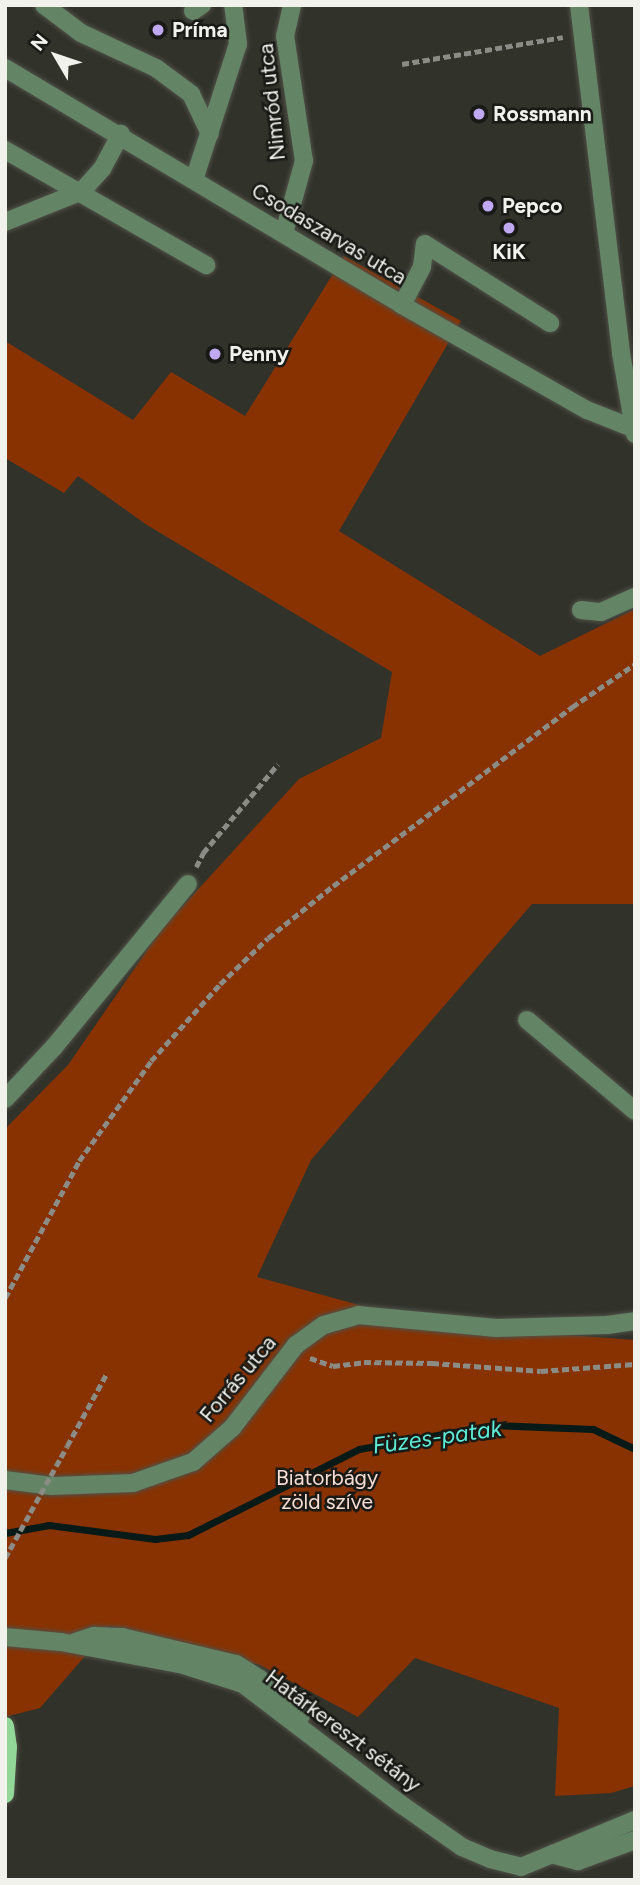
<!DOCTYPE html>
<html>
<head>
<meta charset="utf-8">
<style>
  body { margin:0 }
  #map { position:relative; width:640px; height:1885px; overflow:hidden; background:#31322a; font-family:Figtree,sans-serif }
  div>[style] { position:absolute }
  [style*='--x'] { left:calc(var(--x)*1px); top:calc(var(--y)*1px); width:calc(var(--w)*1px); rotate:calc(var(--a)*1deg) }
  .green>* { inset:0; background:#883202 }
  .stream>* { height:7px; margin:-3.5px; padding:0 3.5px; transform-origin:3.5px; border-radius:3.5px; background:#071a17 }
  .path>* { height:4.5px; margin-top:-2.25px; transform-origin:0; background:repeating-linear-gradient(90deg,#8b8c85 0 7px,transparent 0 10.5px) }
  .roads { filter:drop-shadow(0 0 2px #505149) drop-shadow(0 0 2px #505149) }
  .minor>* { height:18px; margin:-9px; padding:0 9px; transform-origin:9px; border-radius:9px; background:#648466 }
  .major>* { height:18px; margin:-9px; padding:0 9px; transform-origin:9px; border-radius:9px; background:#93d798 }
  .path-bridge>* { height:4.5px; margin-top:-2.25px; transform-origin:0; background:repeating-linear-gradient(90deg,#8b8c85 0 7px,transparent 0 10.5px) }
  .dots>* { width:19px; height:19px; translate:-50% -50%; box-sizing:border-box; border:4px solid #191916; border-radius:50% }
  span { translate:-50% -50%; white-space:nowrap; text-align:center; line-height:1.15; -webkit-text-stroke:5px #191916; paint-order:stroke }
  .poi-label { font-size:21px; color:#f2f2ed; font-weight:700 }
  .left { translate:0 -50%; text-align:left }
  .street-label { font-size:21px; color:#f2f2ed }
  .park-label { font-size:21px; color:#f8ded4 }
  .water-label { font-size:23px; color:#5dedd7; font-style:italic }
  .frame { position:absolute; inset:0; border:7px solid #f2f2ed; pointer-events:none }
  .north { position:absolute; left:21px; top:21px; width:70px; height:70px; -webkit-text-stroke:5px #191916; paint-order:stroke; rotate:309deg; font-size:19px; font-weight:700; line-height:28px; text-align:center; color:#f2f2ed }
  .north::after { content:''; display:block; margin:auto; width:24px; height:32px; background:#f2f2ed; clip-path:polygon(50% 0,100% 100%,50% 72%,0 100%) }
</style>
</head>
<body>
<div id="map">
  <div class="green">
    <i style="clip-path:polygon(344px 256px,461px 321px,339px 531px,540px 656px,635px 609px,635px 904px,532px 904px,311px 1160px,257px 1277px,432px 1325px,635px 1340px,635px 1786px,611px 1793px,555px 1796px,559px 1708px,415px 1658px,358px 1717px,260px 1665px,111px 1626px,40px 1708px,5px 1717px,5px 1129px,68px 1065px,161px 930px,299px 779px,381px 738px,392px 672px,147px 525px,78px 476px,64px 493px,5px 458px,5px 341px,133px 420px,171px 372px,245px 416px)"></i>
  </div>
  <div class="stream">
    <i style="--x:5;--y:1533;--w:45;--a:-10.3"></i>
    <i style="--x:49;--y:1525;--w:107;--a:7.5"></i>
    <i style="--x:155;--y:1539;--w:33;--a:-7"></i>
    <i style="--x:188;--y:1535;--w:191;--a:-26.7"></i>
    <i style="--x:359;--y:1449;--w:135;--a:-10.2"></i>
    <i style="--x:492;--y:1425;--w:101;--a:2.3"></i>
    <i style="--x:593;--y:1429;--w:47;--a:25.5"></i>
  </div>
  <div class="path">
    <i style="--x:402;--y:64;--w:163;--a:-9.5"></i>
    <i style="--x:196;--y:867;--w:16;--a:-63"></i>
    <i style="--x:203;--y:853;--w:116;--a:-49.9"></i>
    <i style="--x:5;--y:1298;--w:156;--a:-61.6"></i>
    <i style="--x:79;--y:1161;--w:123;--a:-54.2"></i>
    <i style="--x:151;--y:1061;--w:103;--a:-48.1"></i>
    <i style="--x:220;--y:984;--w:66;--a:-43.8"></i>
    <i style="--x:268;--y:938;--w:83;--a:-38.7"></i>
    <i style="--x:333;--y:886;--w:299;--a:-36.8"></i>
    <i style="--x:572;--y:707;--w:76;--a:-34.3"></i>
    <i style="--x:310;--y:1358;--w:24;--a:19"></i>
    <i style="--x:333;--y:1366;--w:31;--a:-7"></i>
    <i style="--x:364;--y:1362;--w:68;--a:0.8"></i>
    <i style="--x:432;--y:1363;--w:109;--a:4.2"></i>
    <i style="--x:541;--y:1371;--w:94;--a:-4.3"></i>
    <i style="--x:67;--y:1446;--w:83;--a:-61.3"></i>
  </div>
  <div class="roads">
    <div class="minor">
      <i style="--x:44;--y:5;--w:46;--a:37.1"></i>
      <i style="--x:81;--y:33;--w:83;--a:25"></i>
      <i style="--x:156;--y:68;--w:44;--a:36.6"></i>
      <i style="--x:191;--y:94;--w:44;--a:64.6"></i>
      <i style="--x:579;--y:5;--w:351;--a:83.1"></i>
      <i style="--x:621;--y:353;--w:82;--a:80.2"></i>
      <i style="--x:193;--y:11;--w:11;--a:-34"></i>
      <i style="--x:5;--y:68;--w:462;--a:30.8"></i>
      <i style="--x:402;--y:305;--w:213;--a:29.6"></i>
      <i style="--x:587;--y:410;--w:52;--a:21.6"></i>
      <i style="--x:5;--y:150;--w:232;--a:29.8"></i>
      <i style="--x:194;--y:180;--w:143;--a:-72.1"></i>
      <i style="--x:238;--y:44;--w:39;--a:-97"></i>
      <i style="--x:5;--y:222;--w:83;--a:-21.9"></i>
      <i style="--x:82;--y:191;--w:30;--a:-48"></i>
      <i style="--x:102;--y:169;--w:40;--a:-62"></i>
      <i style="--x:284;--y:233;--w:75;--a:-74.5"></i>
      <i style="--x:304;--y:161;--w:126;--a:-98.6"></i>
      <i style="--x:285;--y:36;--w:32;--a:-77"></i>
      <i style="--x:402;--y:305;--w:43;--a:-62.2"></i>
      <i style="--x:422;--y:267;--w:23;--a:-83"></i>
      <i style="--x:425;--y:244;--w:148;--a:32.3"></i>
      <i style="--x:581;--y:610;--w:20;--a:6"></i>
      <i style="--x:601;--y:612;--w:37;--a:-24"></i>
      <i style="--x:527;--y:1020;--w:141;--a:40.1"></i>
      <i style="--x:5;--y:1099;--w:71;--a:-46.7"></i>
      <i style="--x:54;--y:1047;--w:211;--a:-50.6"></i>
      <i style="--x:5;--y:1480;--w:47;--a:7.3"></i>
      <i style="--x:52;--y:1486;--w:81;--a:-2.1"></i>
      <i style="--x:133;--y:1483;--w:64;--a:-19.3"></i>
      <i style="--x:193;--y:1462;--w:52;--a:-41.1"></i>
      <i style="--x:232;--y:1428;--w:105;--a:-52.4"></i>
      <i style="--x:296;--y:1345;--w:34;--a:-36"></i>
      <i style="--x:324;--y:1325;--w:35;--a:-16"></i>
      <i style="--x:358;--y:1315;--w:139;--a:5.4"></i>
      <i style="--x:496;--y:1328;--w:111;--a:-1.5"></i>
      <i style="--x:607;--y:1325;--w:28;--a:-8"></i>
      <i style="--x:5;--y:1637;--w:56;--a:5.1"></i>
      <i style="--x:61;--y:1642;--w:121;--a:10.5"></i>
      <i style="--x:180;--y:1664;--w:66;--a:17.6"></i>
      <i style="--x:243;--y:1684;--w:200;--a:37.3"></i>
      <i style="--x:402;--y:1805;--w:73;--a:35"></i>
      <i style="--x:462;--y:1847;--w:30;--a:23"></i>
      <i style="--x:490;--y:1859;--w:32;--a:14"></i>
      <i style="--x:521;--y:1867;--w:123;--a:-22.4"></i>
      <i style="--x:75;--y:1642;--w:20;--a:-18"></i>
      <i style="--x:94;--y:1636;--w:28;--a:2"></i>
      <i style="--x:122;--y:1637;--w:117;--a:13.3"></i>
      <i style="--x:236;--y:1664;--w:28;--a:32"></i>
      <i style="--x:260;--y:1679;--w:55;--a:41.3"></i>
      <i style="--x:555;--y:1855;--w:24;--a:15"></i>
      <i style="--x:578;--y:1861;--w:61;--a:-20.2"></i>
    </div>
    <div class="major">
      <i style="--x:5;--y:1726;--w:21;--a:82"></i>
      <i style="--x:8;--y:1747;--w:47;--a:93.7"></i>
    </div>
  </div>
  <div class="path-bridge">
    <i style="--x:5;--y:1558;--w:128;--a:-61"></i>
  </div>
  <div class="dots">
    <i style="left:158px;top:30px;background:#c0a8f3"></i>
    <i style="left:479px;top:114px;background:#c0a8f3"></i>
    <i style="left:488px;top:206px;background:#c0a8f3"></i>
    <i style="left:509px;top:228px;background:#c0a8f3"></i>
    <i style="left:215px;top:354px;background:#c0a8f3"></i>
  </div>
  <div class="poi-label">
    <span class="left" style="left:172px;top:30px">Príma</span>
    <span class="left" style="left:493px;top:114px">Rossmann</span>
    <span class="left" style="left:502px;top:206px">Pepco</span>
    <span style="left:509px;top:252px">KiK</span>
    <span class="left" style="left:229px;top:354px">Penny</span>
  </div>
  <div class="street-label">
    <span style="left:272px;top:102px;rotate:-96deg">Nimród utca</span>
    <span style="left:329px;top:234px;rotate:31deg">Csodaszarvas utca</span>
    <span style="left:238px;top:1379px;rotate:-50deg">Forrás utca</span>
    <span style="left:343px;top:1731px;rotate:37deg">Határkereszt sétány</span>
  </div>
  <div class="park-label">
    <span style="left:327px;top:1490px">Biatorbágy<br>zöld szíve</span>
  </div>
  <div class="water-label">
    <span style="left:437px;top:1437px;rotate:-8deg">Füzes-patak</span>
  </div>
  <div class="frame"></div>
  <div class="north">N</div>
</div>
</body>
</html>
